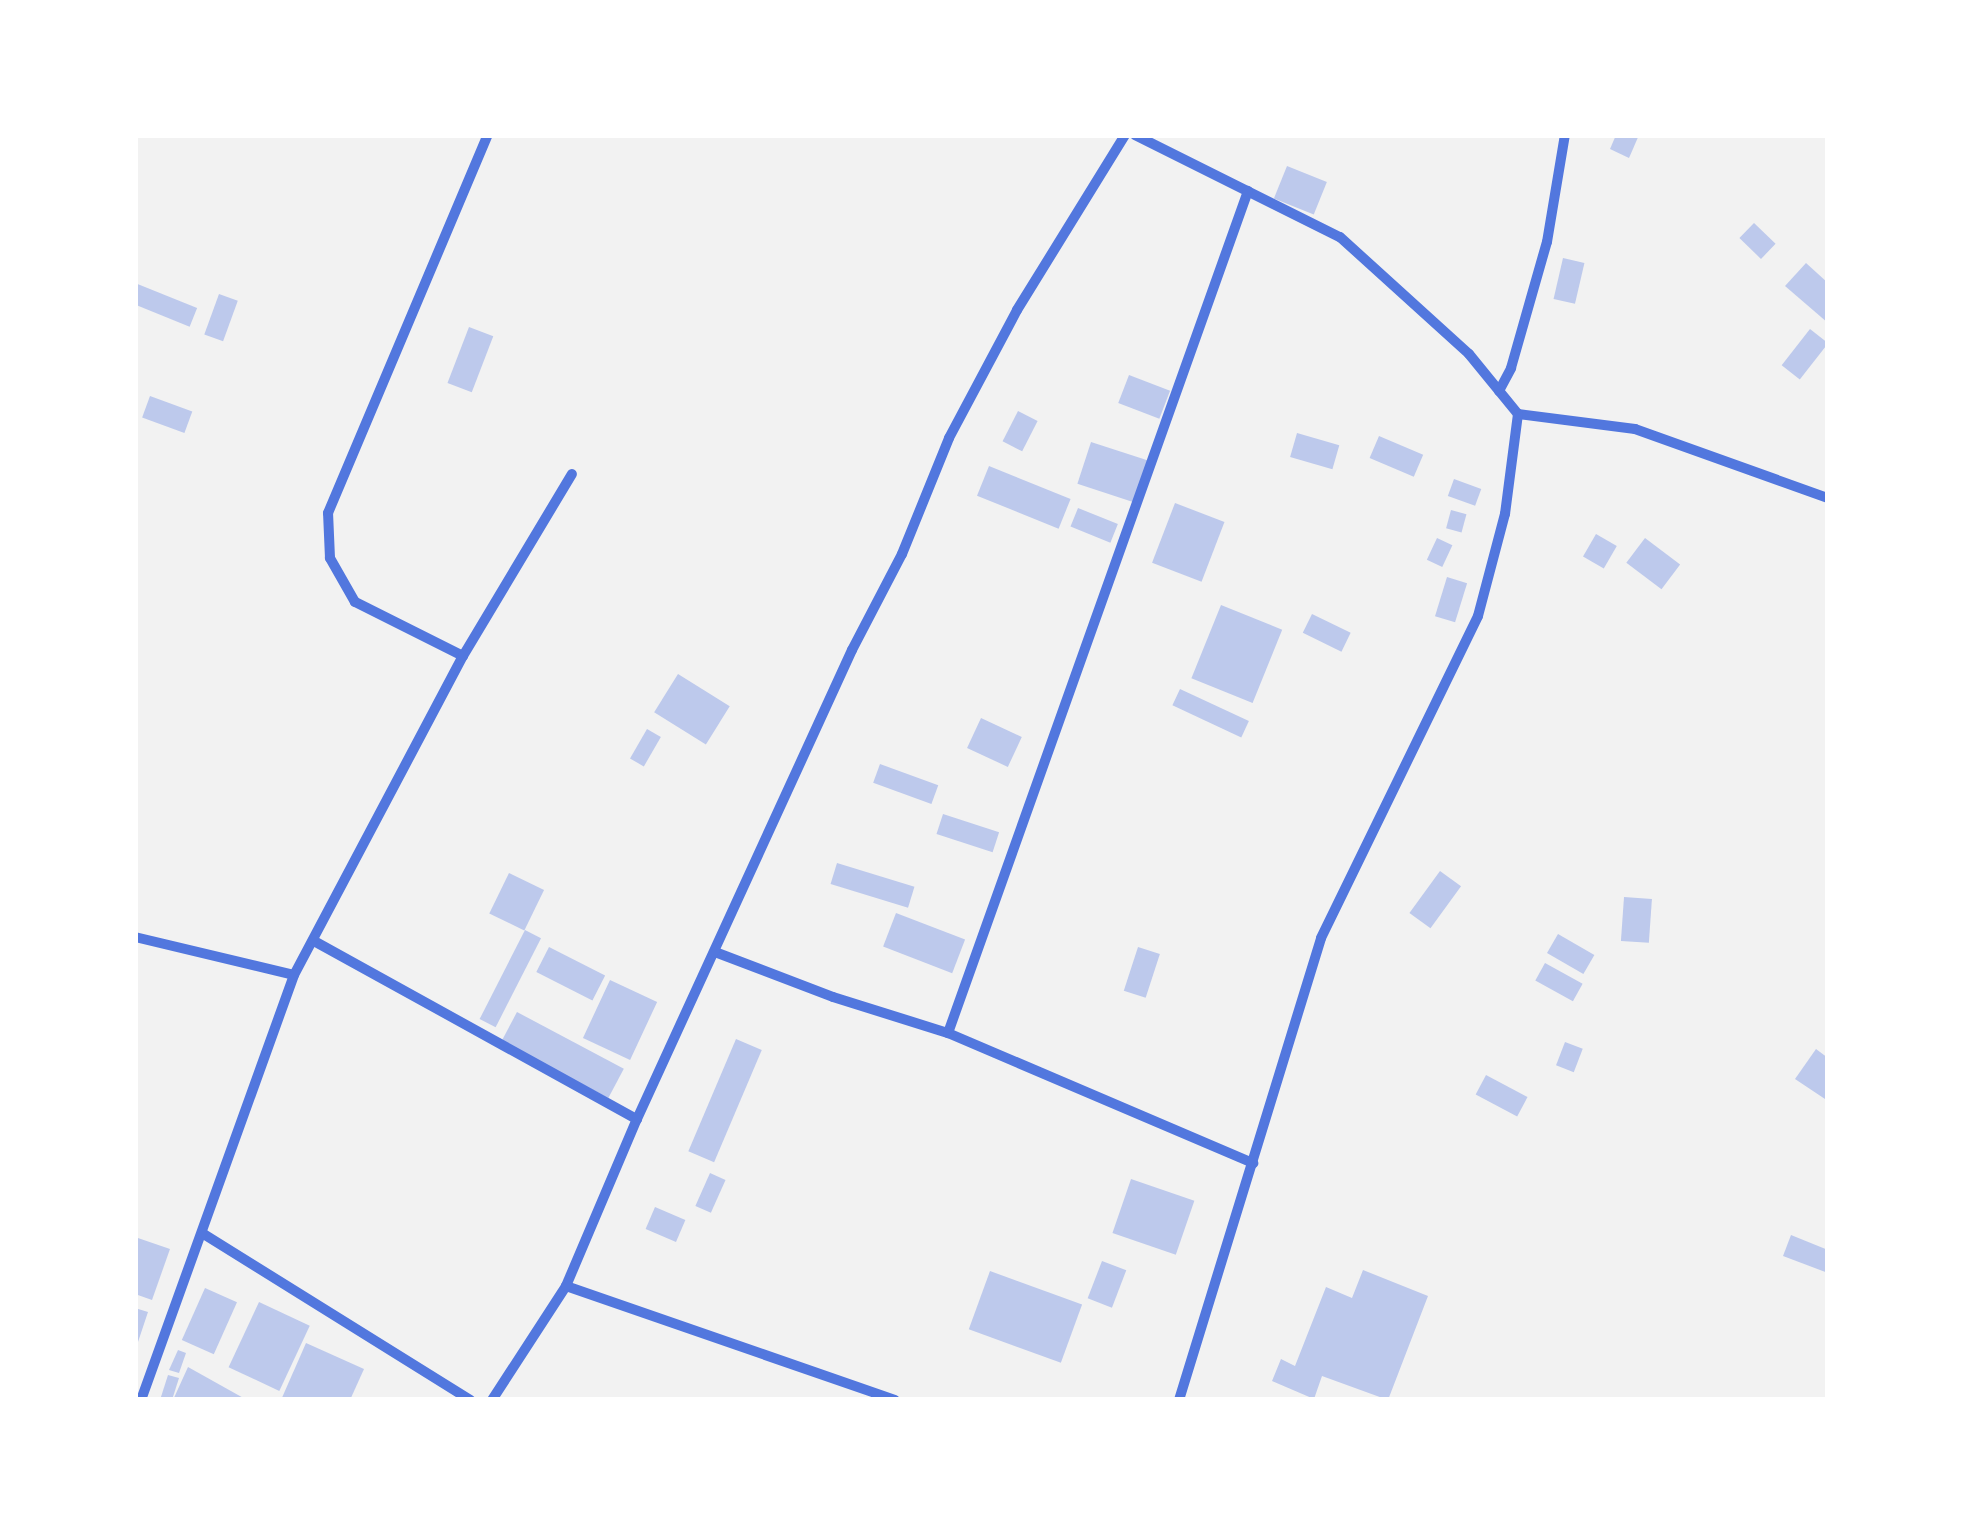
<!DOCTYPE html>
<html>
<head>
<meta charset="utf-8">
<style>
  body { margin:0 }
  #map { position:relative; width:1963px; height:1535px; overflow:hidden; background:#f2f2f2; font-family:Lato,sans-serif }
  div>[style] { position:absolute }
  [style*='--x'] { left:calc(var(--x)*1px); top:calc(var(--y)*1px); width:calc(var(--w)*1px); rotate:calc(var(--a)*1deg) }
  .building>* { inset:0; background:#bdc9ec; transform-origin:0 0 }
  .minor>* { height:10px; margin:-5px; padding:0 5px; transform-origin:5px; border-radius:5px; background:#5277de }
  span { translate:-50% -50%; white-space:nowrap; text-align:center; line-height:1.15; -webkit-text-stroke:10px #fff; paint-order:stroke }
  .frame { position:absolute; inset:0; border:138px solid #fff; pointer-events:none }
</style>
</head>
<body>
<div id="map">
  <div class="building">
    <i style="clip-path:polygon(1616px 135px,1639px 135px,1629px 158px,1610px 149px)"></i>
    <i style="left:1287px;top:166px;width:43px;height:35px;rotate:22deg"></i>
    <i style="left:1754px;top:223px;width:30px;height:21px;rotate:44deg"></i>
    <i style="left:1563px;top:258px;width:22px;height:42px;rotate:13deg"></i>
    <i style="clip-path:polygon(1806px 263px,1828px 283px,1828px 323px,1785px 286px)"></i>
    <i style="left:135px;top:283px;width:67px;height:20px;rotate:22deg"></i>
    <i style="left:219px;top:294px;width:20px;height:43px;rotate:20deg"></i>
    <i style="left:469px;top:327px;width:26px;height:60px;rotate:21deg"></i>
    <i style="left:1810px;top:329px;width:23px;height:46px;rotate:38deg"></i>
    <i style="left:1129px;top:375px;width:44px;height:30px;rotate:21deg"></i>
    <i style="left:150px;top:396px;width:45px;height:23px;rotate:20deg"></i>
    <i style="left:1018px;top:411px;width:22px;height:34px;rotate:27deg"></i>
    <i style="left:1297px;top:433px;width:44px;height:25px;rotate:16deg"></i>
    <i style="left:1379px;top:436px;width:48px;height:24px;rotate:23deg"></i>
    <i style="left:1091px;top:442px;width:60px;height:44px;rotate:18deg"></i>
    <i style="left:989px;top:466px;width:88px;height:32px;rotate:22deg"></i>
    <i style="left:1454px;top:479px;width:29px;height:18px;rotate:20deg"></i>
    <i style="left:1175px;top:503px;width:53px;height:64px;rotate:21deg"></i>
    <i style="left:1078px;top:508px;width:43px;height:20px;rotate:22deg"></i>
    <i style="left:1451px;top:510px;width:16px;height:19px;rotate:15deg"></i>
    <i style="left:1596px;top:534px;width:24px;height:26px;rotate:30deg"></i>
    <i style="left:1437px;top:538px;width:17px;height:24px;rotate:25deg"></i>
    <i style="left:1645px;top:538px;width:44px;height:31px;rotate:37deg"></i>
    <i style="left:1447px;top:577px;width:21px;height:41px;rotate:17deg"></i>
    <i style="left:1221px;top:605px;width:66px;height:79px;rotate:22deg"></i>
    <i style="left:1312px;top:614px;width:43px;height:21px;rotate:26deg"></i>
    <i style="left:678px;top:674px;width:61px;height:45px;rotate:32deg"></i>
    <i style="left:1180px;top:689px;width:76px;height:18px;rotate:25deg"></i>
    <i style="left:981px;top:718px;width:45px;height:33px;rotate:25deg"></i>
    <i style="left:647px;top:729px;width:16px;height:34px;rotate:30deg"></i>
    <i style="left:880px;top:764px;width:62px;height:20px;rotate:20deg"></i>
    <i style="left:943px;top:814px;width:59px;height:21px;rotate:18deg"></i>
    <i style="left:837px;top:863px;width:81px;height:22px;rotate:17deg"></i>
    <i style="left:1440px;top:871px;width:26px;height:52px;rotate:36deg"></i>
    <i style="left:509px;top:873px;width:39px;height:45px;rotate:26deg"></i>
    <i style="left:1624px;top:897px;width:28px;height:44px;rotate:4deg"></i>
    <i style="left:896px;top:913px;width:74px;height:36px;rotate:21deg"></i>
    <i style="left:525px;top:930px;width:18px;height:100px;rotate:27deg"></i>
    <i style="left:1558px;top:934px;width:42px;height:22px;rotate:30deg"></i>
    <i style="left:549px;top:947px;width:63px;height:28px;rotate:27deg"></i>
    <i style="left:1138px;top:947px;width:23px;height:46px;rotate:18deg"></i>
    <i style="left:1545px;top:963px;width:43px;height:20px;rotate:29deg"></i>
    <i style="left:610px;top:980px;width:52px;height:64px;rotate:25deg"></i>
    <i style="left:517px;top:1012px;width:121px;height:33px;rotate:28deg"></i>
    <i style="left:736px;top:1039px;width:28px;height:122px;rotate:23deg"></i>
    <i style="left:1565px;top:1042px;width:19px;height:25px;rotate:21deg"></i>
    <i style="clip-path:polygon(1816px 1049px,1828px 1058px,1828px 1101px,1795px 1079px)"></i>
    <i style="left:1486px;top:1075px;width:47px;height:22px;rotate:28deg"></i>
    <i style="left:710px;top:1173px;width:17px;height:36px;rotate:24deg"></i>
    <i style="left:1131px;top:1179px;width:67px;height:57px;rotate:19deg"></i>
    <i style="left:655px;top:1207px;width:33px;height:24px;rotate:23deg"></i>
    <i style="clip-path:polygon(1791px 1235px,1828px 1250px,1828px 1273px,1783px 1256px)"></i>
    <i style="clip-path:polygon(135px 1237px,170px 1249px,152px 1300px,135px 1294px)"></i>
    <i style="left:1102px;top:1261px;width:26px;height:40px;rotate:21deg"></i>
    <i style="clip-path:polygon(1363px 1270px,1428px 1296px,1388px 1400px,1322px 1376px,1314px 1399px,1272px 1381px,1281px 1359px,1295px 1366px,1326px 1287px,1352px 1298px)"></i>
    <i style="left:990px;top:1271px;width:98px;height:62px;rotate:20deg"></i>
    <i style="left:205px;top:1288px;width:35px;height:57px;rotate:24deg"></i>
    <i style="left:259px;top:1302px;width:56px;height:72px;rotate:25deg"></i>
    <i style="clip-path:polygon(135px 1308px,148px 1312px,136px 1348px,135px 1347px)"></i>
    <i style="clip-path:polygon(306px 1343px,364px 1369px,350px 1400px,281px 1400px)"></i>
    <i style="clip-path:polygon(178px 1350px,186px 1353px,179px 1373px,169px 1370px)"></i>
    <i style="clip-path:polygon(188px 1367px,247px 1400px,173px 1400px)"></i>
    <i style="clip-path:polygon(168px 1375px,179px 1378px,172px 1400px,160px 1400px)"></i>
  </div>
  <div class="minor">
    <i style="--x:1135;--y:135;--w:229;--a:26.5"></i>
    <i style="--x:1340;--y:237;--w:174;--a:42.2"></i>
    <i style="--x:1469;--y:354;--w:77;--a:50.8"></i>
    <i style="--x:1518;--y:414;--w:118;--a:7.3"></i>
    <i style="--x:1635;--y:429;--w:205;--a:19.7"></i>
    <i style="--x:1499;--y:391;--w:26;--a:-62"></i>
    <i style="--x:1511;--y:368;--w:131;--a:-74.1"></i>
    <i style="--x:1547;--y:242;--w:109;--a:-80.5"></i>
    <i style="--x:463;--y:656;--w:121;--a:-153.4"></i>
    <i style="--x:355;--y:602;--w:51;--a:-119.6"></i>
    <i style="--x:330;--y:558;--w:45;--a:-92.5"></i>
    <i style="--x:328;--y:513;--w:410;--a:-67.1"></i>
    <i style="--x:135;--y:937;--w:163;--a:13.4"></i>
    <i style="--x:314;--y:941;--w:369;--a:28.9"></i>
    <i style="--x:715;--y:952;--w:126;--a:20.9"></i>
    <i style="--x:833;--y:997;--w:121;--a:17.4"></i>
    <i style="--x:948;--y:1033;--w:332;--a:23.1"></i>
    <i style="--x:948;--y:1033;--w:894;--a:-70.39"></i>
    <i style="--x:202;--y:1233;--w:316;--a:31.9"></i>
    <i style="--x:566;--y:1286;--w:348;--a:19.1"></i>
    <i style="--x:141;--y:1400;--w:452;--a:-70.2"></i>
    <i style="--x:294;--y:975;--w:361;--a:-62.1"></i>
    <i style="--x:463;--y:656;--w:212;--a:-59.1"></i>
    <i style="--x:492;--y:1400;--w:136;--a:-57"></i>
    <i style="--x:566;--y:1286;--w:181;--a:-67"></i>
    <i style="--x:637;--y:1119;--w:516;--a:-65.37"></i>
    <i style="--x:852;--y:650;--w:108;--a:-62.5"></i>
    <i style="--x:902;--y:554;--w:125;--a:-67.9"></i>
    <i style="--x:949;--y:438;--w:145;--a:-62"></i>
    <i style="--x:1017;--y:310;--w:206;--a:-58.3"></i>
    <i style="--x:1179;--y:1400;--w:483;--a:-72.9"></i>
    <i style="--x:1321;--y:938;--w:358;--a:-64"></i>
    <i style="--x:1478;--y:616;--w:106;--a:-75.2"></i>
    <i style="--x:1505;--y:514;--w:101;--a:-82.6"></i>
  </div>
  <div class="frame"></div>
</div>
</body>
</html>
